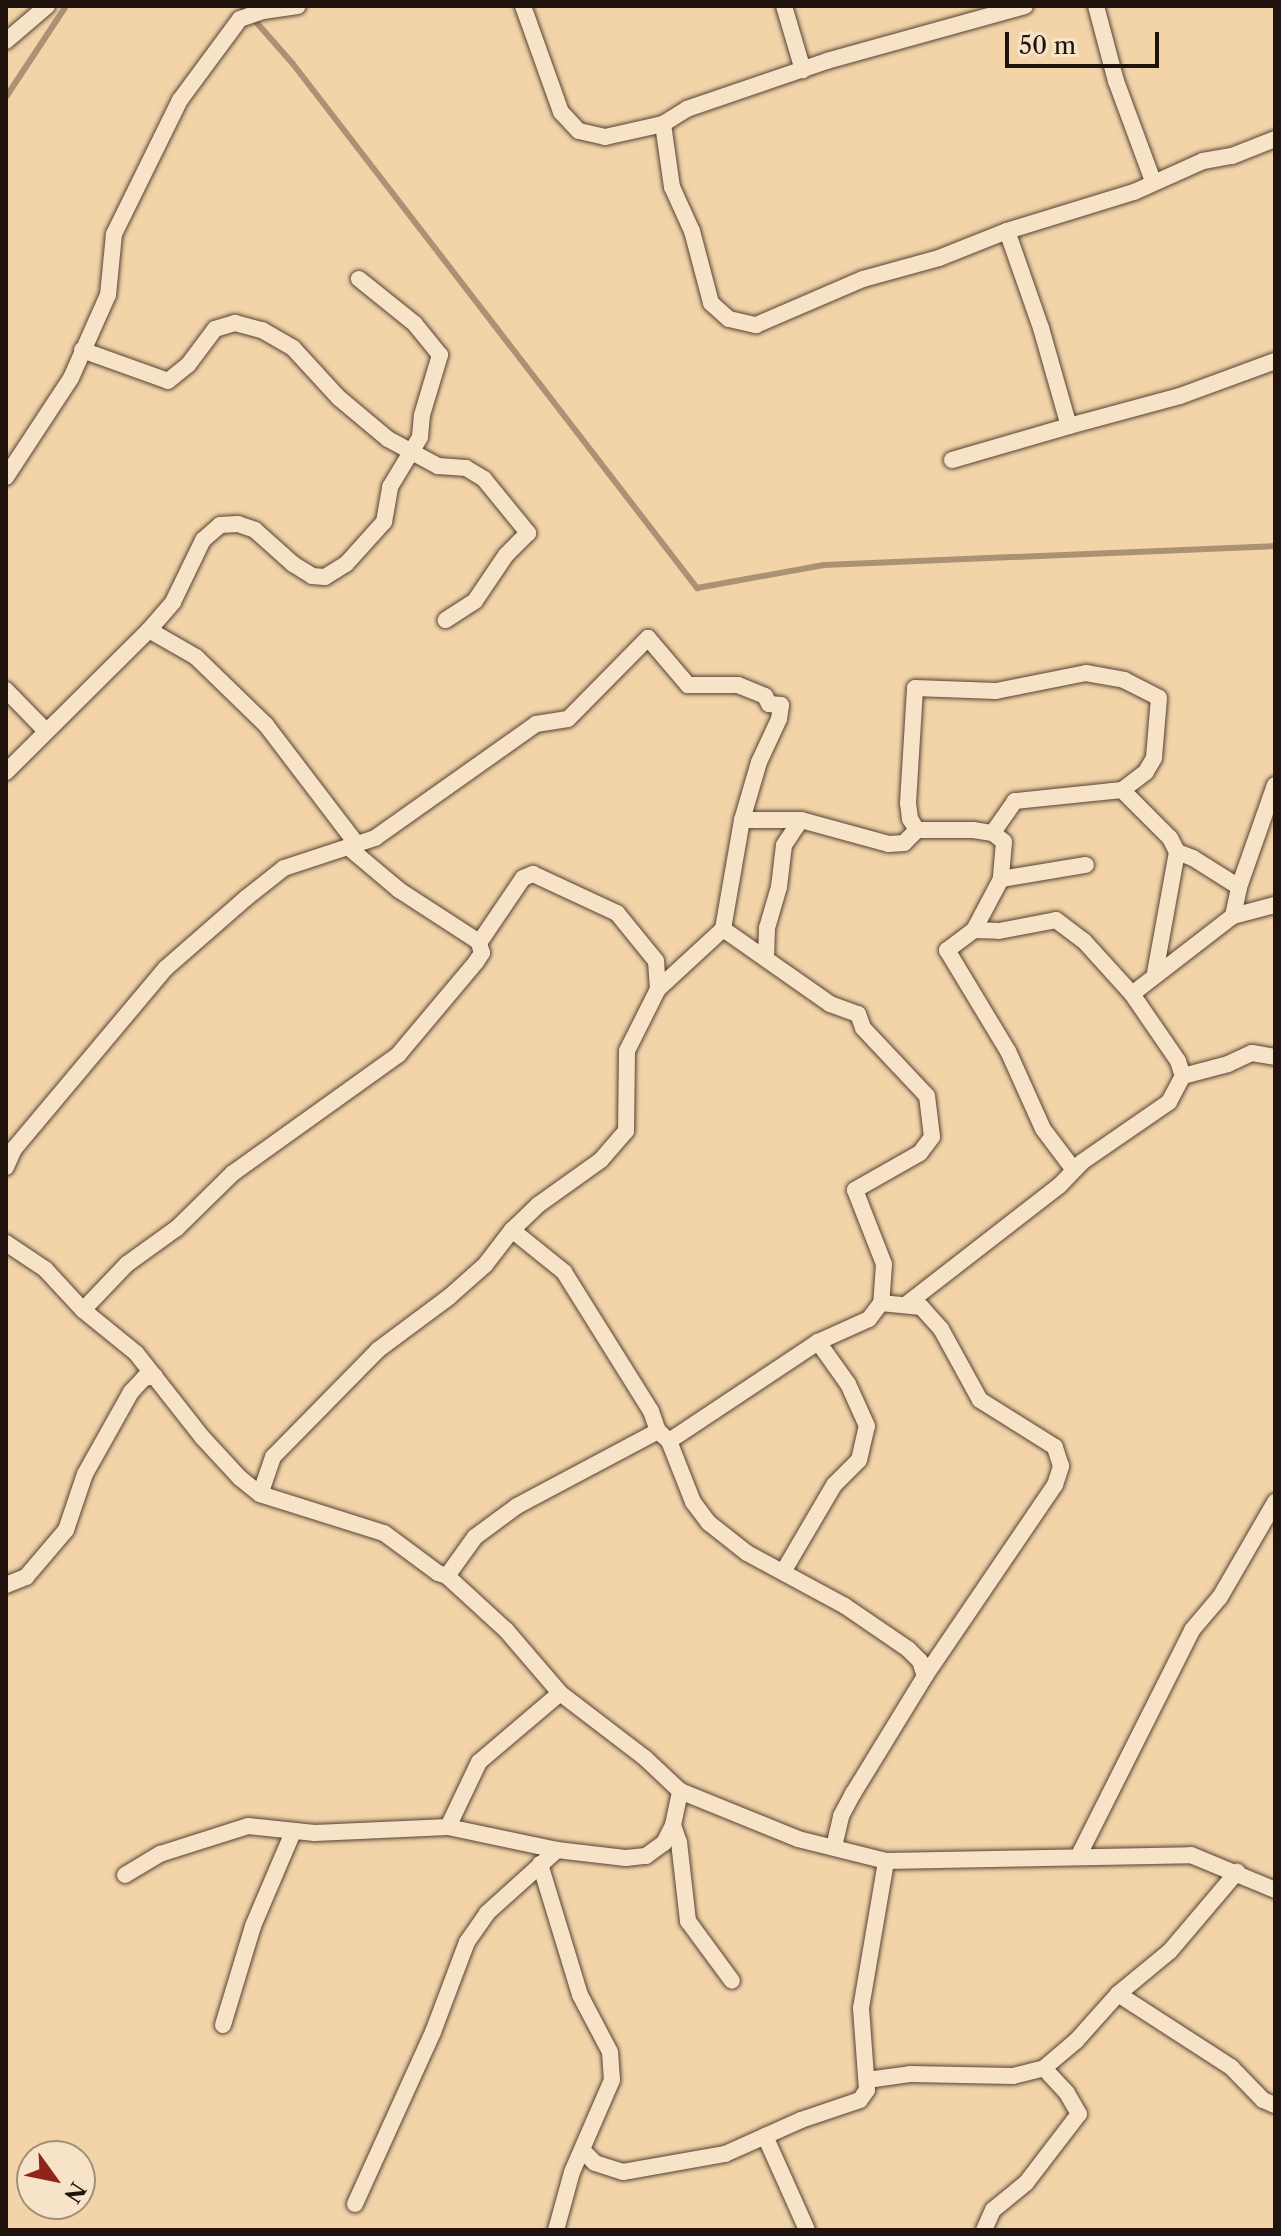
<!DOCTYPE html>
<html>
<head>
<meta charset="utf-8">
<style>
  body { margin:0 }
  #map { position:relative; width:1281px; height:2236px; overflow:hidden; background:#f3d4a9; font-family:"Libre Caslon Text",serif }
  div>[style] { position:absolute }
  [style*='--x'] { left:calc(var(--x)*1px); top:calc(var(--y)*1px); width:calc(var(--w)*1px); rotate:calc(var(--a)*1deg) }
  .stream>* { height:6px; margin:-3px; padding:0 3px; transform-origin:3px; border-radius:3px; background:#ab9274 }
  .roads { filter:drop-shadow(0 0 2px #554234) drop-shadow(0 0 2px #554234) }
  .minor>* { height:16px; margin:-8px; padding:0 8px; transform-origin:8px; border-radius:8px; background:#f7e3c7 }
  span { translate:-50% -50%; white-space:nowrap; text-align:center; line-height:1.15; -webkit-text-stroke:6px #f7e3c7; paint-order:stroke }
  .frame { position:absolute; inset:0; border:8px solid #20120d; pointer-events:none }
  .north { position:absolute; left:16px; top:2140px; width:80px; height:80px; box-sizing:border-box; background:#f7e3c7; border:2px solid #a18f7d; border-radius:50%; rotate:123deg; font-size:22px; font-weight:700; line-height:32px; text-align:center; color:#20120d }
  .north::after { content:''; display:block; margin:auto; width:28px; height:36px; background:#8f2418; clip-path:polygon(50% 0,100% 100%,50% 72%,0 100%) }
  .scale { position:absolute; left:1005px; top:32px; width:154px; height:36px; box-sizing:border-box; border:4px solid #20120d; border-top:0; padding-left:10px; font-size:24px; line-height:28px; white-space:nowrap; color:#20120d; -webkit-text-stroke:6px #f7e3c7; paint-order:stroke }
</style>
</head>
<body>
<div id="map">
  <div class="stream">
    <i style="--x:242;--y:6;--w:77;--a:48.7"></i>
    <i style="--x:293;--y:64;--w:662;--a:52.37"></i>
    <i style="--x:697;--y:588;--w:129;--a:-10.3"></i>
    <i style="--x:824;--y:565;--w:451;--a:-2.4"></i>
    <i style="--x:6;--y:97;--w:109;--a:-56.6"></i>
  </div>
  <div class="roads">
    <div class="minor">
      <i style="--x:523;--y:6;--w:113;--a:70.3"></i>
      <i style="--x:561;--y:112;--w:26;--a:47"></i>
      <i style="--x:579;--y:131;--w:27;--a:13"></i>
      <i style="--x:605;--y:137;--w:59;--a:-12.6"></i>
      <i style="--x:784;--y:6;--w:67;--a:73.5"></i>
      <i style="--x:1025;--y:6;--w:205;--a:164.5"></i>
      <i style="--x:827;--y:61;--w:148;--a:161.1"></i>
      <i style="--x:687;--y:109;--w:28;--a:148"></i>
      <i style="--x:663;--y:124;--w:64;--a:81.9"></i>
      <i style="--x:672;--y:187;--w:48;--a:65.6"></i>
      <i style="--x:692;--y:231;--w:74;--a:75.2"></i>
      <i style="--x:711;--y:303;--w:24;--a:42"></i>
      <i style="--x:729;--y:319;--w:28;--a:13"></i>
      <i style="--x:756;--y:325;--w:116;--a:-23.3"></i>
      <i style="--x:863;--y:279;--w:79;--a:-15.4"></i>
      <i style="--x:939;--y:258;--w:73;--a:-21.7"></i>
      <i style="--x:1007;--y:231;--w:133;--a:-17.1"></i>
      <i style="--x:1134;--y:192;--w:76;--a:-24.2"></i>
      <i style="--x:1203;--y:161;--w:29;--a:-10"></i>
      <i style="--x:1232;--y:156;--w:46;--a:-21.6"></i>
      <i style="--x:1096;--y:6;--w:78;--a:75.1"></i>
      <i style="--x:1116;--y:81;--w:107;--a:69.7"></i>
      <i style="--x:6;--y:41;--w:54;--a:-40.5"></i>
      <i style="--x:1007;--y:231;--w:103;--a:70.7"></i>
      <i style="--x:1041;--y:328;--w:102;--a:74.1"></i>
      <i style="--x:1069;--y:426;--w:115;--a:-15.1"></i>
      <i style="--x:1180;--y:396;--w:101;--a:-20.2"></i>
      <i style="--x:82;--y:350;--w:91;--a:19.8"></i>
      <i style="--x:168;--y:381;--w:26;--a:-39"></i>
      <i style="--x:188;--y:365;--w:45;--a:-53.1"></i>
      <i style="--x:215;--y:329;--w:21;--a:-17"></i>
      <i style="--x:235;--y:323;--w:28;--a:15"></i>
      <i style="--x:262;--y:330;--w:36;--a:30"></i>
      <i style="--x:293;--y:348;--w:68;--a:47.4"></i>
      <i style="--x:339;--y:398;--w:64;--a:39.9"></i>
      <i style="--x:388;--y:439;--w:57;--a:28.4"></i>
      <i style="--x:438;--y:466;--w:28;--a:4"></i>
      <i style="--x:466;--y:468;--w:21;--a:31"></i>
      <i style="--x:484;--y:479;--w:70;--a:50.8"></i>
      <i style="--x:528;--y:533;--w:31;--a:135"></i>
      <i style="--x:506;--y:555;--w:55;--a:124"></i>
      <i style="--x:475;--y:601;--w:35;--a:147"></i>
      <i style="--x:952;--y:460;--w:122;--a:-16.2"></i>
      <i style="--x:6;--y:477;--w:118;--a:-56.7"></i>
      <i style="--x:71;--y:378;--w:91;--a:-66"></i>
      <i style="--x:108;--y:295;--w:61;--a:-84.4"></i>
      <i style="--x:114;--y:234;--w:149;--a:-63.8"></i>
      <i style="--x:180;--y:100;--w:101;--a:-53.5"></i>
      <i style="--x:240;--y:19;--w:24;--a:-19"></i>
      <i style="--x:263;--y:11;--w:35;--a:-8"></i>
      <i style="--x:149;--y:630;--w:54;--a:29.9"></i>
      <i style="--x:196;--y:657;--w:98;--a:44.2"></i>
      <i style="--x:266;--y:725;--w:147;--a:52.7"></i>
      <i style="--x:6;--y:690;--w:57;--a:45.7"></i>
      <i style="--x:6;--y:772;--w:202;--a:-44.8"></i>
      <i style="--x:149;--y:630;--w:37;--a:-49"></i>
      <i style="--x:173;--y:602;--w:69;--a:-64.2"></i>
      <i style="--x:203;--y:540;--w:23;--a:-41"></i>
      <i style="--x:220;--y:525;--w:18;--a:-3"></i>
      <i style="--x:238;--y:524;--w:18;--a:19"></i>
      <i style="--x:255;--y:530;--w:51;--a:41.8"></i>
      <i style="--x:293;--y:564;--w:22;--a:32"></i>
      <i style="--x:312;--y:576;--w:13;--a:4"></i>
      <i style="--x:325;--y:577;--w:25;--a:-32"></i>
      <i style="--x:346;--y:564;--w:57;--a:-47.9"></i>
      <i style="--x:384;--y:522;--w:36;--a:-80"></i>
      <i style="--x:390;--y:487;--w:58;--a:-59"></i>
      <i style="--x:420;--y:437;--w:22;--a:-85"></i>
      <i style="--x:422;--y:415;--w:63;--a:-73.3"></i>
      <i style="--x:440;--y:355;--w:40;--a:-129"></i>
      <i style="--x:415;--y:324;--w:72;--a:-141.2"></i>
      <i style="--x:1122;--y:790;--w:68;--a:45"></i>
      <i style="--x:1170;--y:838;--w:16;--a:63"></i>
      <i style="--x:1177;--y:852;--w:123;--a:100.3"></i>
      <i style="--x:742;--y:820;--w:59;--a:0"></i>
      <i style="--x:801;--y:820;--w:91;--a:15.3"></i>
      <i style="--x:889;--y:844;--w:15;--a:-4"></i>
      <i style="--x:904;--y:843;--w:18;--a:-45"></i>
      <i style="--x:917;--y:830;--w:56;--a:0"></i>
      <i style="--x:973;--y:830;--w:20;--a:9"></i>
      <i style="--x:993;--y:833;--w:14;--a:39"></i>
      <i style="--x:1004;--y:842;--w:37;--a:95"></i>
      <i style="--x:1001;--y:879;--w:58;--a:117.9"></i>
      <i style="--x:974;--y:930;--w:34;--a:143"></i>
      <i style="--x:947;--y:950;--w:118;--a:58.9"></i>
      <i style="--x:1008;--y:1051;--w:85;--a:65.8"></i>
      <i style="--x:1043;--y:1129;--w:51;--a:52.9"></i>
      <i style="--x:917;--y:830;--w:13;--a:-122"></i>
      <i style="--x:910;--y:819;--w:16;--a:-97"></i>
      <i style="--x:908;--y:803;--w:115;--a:-86.5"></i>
      <i style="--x:915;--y:688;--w:81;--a:2.1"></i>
      <i style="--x:996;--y:691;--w:92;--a:-11.3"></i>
      <i style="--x:1086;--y:673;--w:39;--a:10"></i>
      <i style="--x:1124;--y:680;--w:39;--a:27"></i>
      <i style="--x:1159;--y:698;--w:60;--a:94.8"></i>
      <i style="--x:1154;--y:758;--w:16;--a:120"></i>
      <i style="--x:1146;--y:772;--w:30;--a:143"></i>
      <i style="--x:1122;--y:790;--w:108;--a:174.1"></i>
      <i style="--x:1015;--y:801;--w:39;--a:125"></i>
      <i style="--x:348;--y:847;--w:67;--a:40.1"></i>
      <i style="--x:399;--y:890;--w:95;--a:33"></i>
      <i style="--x:1001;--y:879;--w:86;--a:-9.4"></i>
      <i style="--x:1239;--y:887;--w:108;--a:-70.6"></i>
      <i style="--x:1233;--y:916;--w:43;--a:-14.7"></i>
      <i style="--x:974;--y:930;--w:25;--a:2"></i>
      <i style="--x:999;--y:931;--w:58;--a:-10.9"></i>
      <i style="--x:1056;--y:920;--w:35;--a:37"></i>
      <i style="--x:1084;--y:941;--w:72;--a:47.8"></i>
      <i style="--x:1132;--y:994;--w:81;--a:55.5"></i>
      <i style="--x:1178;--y:1061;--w:16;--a:72"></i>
      <i style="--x:766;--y:958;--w:30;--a:-88"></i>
      <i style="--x:767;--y:928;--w:43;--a:-73.7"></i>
      <i style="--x:779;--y:887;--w:42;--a:-83.2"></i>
      <i style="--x:784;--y:845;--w:30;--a:-56"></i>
      <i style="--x:658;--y:989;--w:88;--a:-42.7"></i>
      <i style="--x:723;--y:929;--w:131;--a:35"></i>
      <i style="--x:830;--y:1004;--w:30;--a:20"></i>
      <i style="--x:858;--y:1014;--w:15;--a:70"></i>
      <i style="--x:863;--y:1028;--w:93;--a:46.7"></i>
      <i style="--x:927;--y:1096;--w:41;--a:83"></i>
      <i style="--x:932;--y:1137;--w:20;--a:127"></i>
      <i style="--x:920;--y:1153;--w:75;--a:150.4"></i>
      <i style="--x:855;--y:1190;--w:79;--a:68.6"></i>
      <i style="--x:884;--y:1264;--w:39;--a:94"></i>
      <i style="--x:881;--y:1303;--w:20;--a:127"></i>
      <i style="--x:869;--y:1319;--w:56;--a:155.7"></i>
      <i style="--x:818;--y:1342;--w:179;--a:146.4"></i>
      <i style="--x:1132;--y:994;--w:128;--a:-37.7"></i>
      <i style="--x:1233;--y:916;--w:30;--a:-78"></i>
      <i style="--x:1239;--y:887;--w:54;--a:-147.8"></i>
      <i style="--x:1193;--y:858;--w:17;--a:-159"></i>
      <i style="--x:6;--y:1167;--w:20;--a:-66"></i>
      <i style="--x:14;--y:1149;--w:236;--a:-50"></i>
      <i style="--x:166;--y:968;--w:106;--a:-41.2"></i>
      <i style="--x:246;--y:898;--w:48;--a:-38.3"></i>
      <i style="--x:284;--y:868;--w:96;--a:-18.2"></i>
      <i style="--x:375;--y:838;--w:197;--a:-35.3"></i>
      <i style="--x:536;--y:724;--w:32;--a:-9"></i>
      <i style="--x:568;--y:719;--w:114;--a:-45.4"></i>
      <i style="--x:648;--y:638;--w:62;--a:49.6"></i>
      <i style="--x:688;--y:685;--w:50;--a:0"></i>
      <i style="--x:738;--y:685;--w:29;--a:22"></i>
      <i style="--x:765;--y:696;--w:9;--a:63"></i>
      <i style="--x:769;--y:704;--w:12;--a:5"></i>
      <i style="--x:781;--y:705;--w:14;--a:98"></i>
      <i style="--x:779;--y:719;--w:47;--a:114.9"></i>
      <i style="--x:759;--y:762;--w:60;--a:106.3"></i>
      <i style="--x:742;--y:820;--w:111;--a:99.9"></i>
      <i style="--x:512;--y:1230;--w:67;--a:38.9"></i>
      <i style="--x:564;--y:1272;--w:164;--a:58"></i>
      <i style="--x:651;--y:1411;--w:21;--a:71"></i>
      <i style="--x:658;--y:1431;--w:15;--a:42"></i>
      <i style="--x:669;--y:1441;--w:66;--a:68.5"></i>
      <i style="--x:693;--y:1502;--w:26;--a:53"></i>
      <i style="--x:709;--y:1523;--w:48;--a:38.3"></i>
      <i style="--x:747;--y:1553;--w:111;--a:28.4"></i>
      <i style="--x:845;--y:1606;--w:76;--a:34.3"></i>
      <i style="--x:908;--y:1649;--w:17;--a:45"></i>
      <i style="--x:920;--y:1661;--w:16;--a:72"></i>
      <i style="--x:6;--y:1243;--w:47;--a:33.7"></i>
      <i style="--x:45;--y:1269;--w:56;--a:47.2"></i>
      <i style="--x:83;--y:1310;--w:68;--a:39.1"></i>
      <i style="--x:136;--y:1353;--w:107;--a:51.8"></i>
      <i style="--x:202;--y:1437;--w:56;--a:47.2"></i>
      <i style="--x:240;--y:1478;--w:26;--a:39"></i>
      <i style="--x:260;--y:1494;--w:130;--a:17.5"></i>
      <i style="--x:384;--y:1533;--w:67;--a:36.5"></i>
      <i style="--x:438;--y:1573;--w:9;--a:18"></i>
      <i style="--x:447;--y:1576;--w:80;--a:42.5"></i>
      <i style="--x:506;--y:1630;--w:83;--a:49.4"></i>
      <i style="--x:560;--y:1693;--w:107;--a:37.4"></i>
      <i style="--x:645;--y:1758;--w:48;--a:43.3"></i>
      <i style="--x:680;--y:1791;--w:127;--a:22.1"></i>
      <i style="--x:798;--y:1839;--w:91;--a:14"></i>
      <i style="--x:886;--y:1861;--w:305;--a:-1.1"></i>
      <i style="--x:1191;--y:1855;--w:91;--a:22.6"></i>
      <i style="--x:908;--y:1303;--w:191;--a:-37.8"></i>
      <i style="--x:1059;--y:1186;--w:33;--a:-46"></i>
      <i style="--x:1082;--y:1162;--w:106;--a:-34.6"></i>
      <i style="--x:1169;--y:1102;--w:30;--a:-62"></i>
      <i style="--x:1183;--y:1076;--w:47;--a:-14.9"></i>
      <i style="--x:1228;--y:1064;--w:26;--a:-25"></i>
      <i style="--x:1252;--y:1053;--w:23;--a:10"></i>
      <i style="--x:83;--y:1310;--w:64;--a:-46.3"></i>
      <i style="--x:127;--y:1264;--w:62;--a:-35.8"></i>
      <i style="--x:177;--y:1228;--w:78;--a:-44.5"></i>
      <i style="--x:233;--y:1173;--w:203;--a:-35.6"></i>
      <i style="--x:398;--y:1055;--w:121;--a:-50"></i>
      <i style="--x:476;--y:962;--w:11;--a:-56"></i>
      <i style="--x:482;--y:953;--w:10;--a:-107"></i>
      <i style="--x:479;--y:943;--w:78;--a:-55.9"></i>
      <i style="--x:523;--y:878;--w:11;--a:-22"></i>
      <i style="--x:533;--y:874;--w:93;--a:24.9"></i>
      <i style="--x:617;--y:913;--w:62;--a:50.9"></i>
      <i style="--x:656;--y:961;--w:28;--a:86"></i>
      <i style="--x:658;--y:989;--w:69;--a:116.6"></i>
      <i style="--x:627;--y:1051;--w:80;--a:90.7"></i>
      <i style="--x:626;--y:1131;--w:38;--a:131"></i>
      <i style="--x:601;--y:1160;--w:77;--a:144.5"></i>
      <i style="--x:538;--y:1205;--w:36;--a:136"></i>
      <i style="--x:512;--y:1230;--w:44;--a:127.6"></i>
      <i style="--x:485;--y:1265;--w:48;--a:138.4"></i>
      <i style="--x:449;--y:1297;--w:89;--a:143.3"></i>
      <i style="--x:378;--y:1350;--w:150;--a:134.5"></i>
      <i style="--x:273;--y:1457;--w:39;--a:109"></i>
      <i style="--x:783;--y:1572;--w:101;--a:-59.6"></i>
      <i style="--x:834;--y:1485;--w:35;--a:-45"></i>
      <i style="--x:859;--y:1460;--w:35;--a:-77"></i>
      <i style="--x:867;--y:1426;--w:46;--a:-114.3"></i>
      <i style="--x:848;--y:1384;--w:52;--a:-125.5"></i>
      <i style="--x:447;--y:1576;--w:48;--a:-54.3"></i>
      <i style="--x:475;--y:1537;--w:52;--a:-36.4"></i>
      <i style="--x:517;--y:1506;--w:160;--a:-28"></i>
      <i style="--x:6;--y:1585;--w:22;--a:-22"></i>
      <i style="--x:26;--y:1577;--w:62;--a:-49.6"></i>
      <i style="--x:66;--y:1530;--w:59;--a:-71.3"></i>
      <i style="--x:85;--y:1474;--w:94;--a:-60.7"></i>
      <i style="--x:131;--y:1392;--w:19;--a:-47"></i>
      <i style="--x:144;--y:1378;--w:11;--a:-10"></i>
      <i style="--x:673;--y:1825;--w:18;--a:71"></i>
      <i style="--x:679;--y:1842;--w:80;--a:83.5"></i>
      <i style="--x:688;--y:1921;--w:74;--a:53.7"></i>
      <i style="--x:448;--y:1827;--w:72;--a:-64.5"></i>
      <i style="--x:479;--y:1762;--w:106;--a:-40.4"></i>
      <i style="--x:834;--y:1847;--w:32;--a:-77"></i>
      <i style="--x:841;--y:1816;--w:27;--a:-62"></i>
      <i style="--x:854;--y:1792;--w:136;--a:-58.5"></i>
      <i style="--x:925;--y:1676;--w:231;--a:-55.8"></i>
      <i style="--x:1055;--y:1485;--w:20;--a:-72"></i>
      <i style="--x:1061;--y:1466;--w:20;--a:-108"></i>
      <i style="--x:1055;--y:1447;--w:89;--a:-147.9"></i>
      <i style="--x:980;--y:1400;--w:81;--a:-118.8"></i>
      <i style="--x:941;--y:1329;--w:30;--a:-132"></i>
      <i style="--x:921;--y:1307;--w:40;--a:-174.3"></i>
      <i style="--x:1078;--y:1857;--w:254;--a:-63.3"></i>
      <i style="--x:1192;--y:1630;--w:43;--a:-49.7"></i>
      <i style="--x:1220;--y:1597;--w:110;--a:-59.9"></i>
      <i style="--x:540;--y:1864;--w:137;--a:73"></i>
      <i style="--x:580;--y:1995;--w:64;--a:62.2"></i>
      <i style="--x:610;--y:2052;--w:28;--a:86"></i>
      <i style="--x:612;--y:2080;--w:100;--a:113.5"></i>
      <i style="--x:572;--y:2172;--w:60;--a:105.4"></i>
      <i style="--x:125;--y:1875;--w:41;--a:-31"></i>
      <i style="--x:160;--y:1854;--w:92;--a:-17.7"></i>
      <i style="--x:248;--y:1826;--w:67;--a:6"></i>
      <i style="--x:315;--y:1833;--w:133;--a:-2.6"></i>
      <i style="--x:448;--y:1827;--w:111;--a:11.9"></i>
      <i style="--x:557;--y:1850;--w:69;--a:6.6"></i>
      <i style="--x:626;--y:1858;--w:20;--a:-6"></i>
      <i style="--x:646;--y:1856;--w:22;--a:-36"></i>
      <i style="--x:664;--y:1843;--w:20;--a:-63"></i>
      <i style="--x:673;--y:1825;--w:35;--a:-78"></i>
      <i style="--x:1118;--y:1994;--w:135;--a:32.9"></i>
      <i style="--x:1231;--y:2067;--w:46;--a:45.9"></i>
      <i style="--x:1263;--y:2100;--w:13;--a:23"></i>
      <i style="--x:223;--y:2025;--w:103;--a:-73.1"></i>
      <i style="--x:253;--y:1926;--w:102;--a:-66.9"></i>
      <i style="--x:867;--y:2080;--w:43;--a:-7.9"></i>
      <i style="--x:910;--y:2074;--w:103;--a:1.1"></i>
      <i style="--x:1013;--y:2076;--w:32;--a:-14"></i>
      <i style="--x:1044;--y:2068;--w:42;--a:-40.2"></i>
      <i style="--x:1076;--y:2041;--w:63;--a:-48.2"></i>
      <i style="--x:1118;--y:1994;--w:67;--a:-39.6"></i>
      <i style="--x:1170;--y:1951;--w:104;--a:-49.7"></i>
      <i style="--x:765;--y:2136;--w:103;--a:65.9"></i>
      <i style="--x:582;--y:2150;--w:18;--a:45"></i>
      <i style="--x:595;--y:2163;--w:29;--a:18"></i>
      <i style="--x:623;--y:2172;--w:104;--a:-10"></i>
      <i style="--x:725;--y:2154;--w:83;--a:-24.1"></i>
      <i style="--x:801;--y:2120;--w:62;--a:-18.7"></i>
      <i style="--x:860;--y:2100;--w:12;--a:-55"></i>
      <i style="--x:867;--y:2090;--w:82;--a:-94.2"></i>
      <i style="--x:861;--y:2008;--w:149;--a:-80.3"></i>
      <i style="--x:355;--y:2204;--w:189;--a:-65.6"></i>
      <i style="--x:433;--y:2032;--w:96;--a:-69.3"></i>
      <i style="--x:467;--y:1942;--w:35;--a:-55"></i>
      <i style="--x:487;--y:1913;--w:94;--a:-42"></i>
      <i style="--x:984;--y:2230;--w:22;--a:-66"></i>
      <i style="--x:993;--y:2210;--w:43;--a:-39.3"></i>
      <i style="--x:1026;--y:2183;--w:87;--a:-52.5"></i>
      <i style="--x:1079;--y:2114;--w:24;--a:-120"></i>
      <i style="--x:1067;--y:2093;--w:34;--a:-133"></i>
    </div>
  </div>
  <div class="frame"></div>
  <div class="north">N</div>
  <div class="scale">50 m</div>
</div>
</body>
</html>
